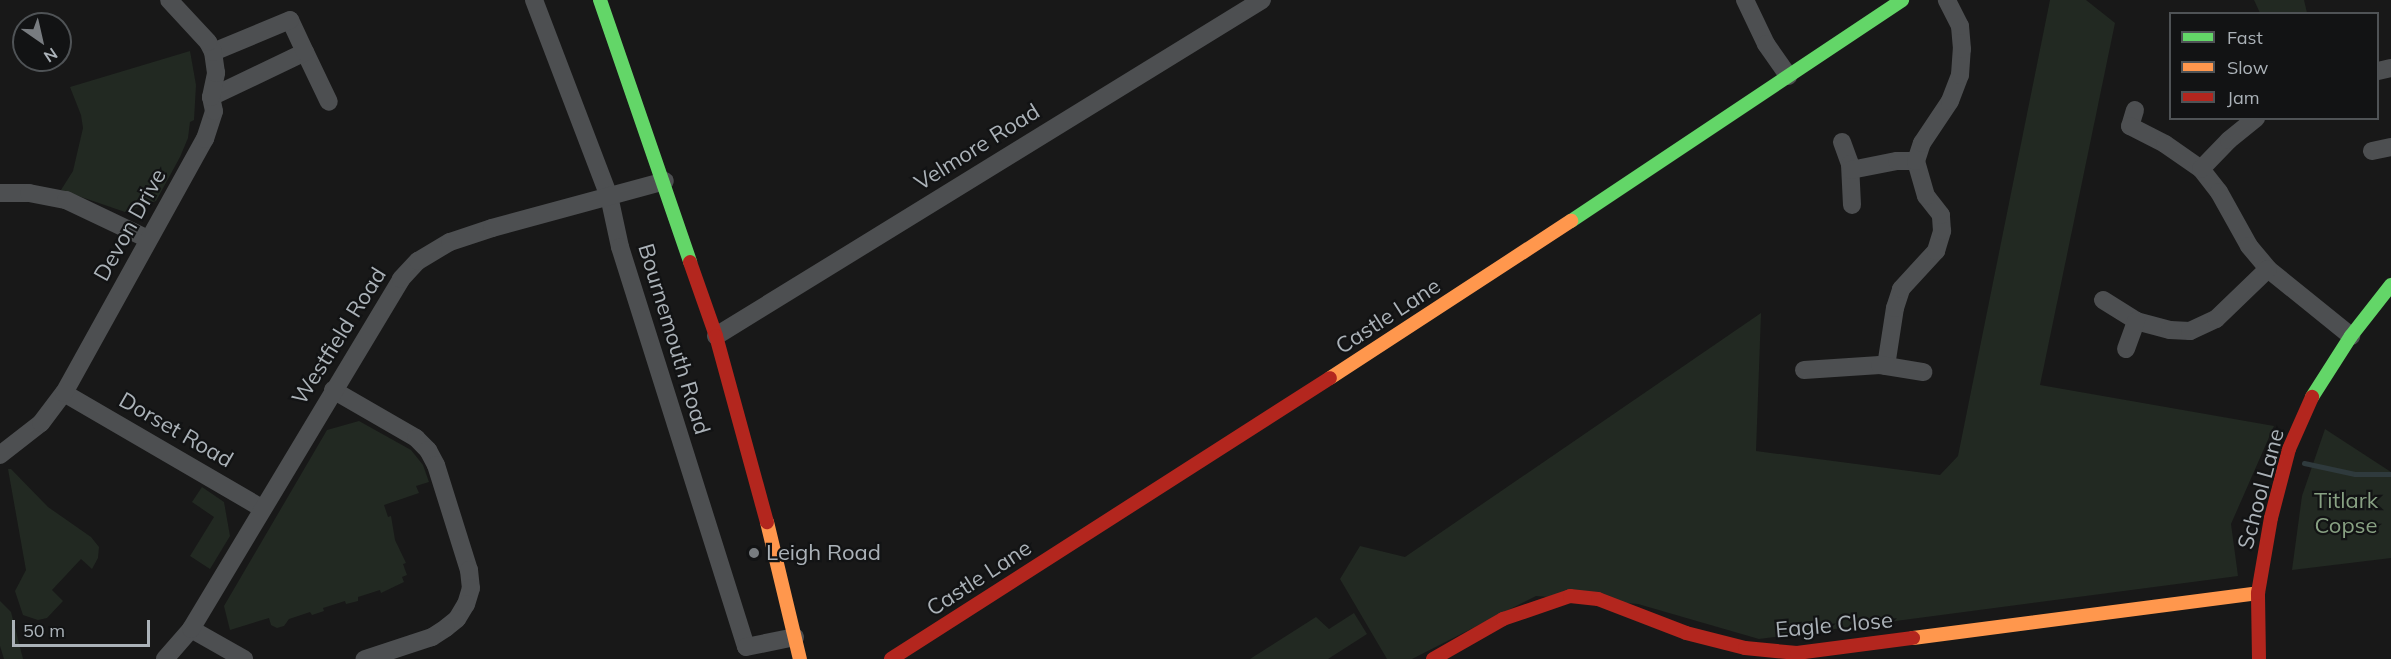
<!DOCTYPE html>
<html>
<head>
<meta charset="utf-8">
<style>
  body { margin:0 }
  #map { position:relative; width:2391px; height:659px; overflow:hidden; background:#181818; font-family:Mulish,sans-serif }
  div>[style] { position:absolute }
  [style*='--x'] { left:calc(var(--x)*1px); top:calc(var(--y)*1px); width:calc(var(--w)*1px); rotate:calc(var(--a)*1deg) }
  .green>* { inset:0; background:#222922 }
  .stream>* { height:5px; margin:-2.5px; padding:0 2.5px; transform-origin:2.5px; border-radius:2.5px; background:#2f3a3d }
  .street>* { height:18px; margin:-9px; padding:0 9px; transform-origin:9px; border-radius:9px; background:#4d4f51 }
  .fast>* { height:14px; margin:-7px; padding:0 7px; transform-origin:7px; border-radius:7px; background:#63d668 }
  .slow>* { height:14px; margin:-7px; padding:0 7px; transform-origin:7px; border-radius:7px; background:#ff974d }
  .jam>* { height:14px; margin:-7px; padding:0 7px; transform-origin:7px; border-radius:7px; background:#b3261e }
  .dots>* { width:16px; height:16px; translate:-50% -50%; box-sizing:border-box; border:3px solid #121314; border-radius:50% }
  span { translate:-50% -50%; white-space:nowrap; text-align:center; line-height:1.15; -webkit-text-stroke:4.5px #121314; paint-order:stroke }
  .street-label { font-size:22px; color:#abb2b8 }
  .park-label { font-size:22px; color:#88a183 }
  .poi-label { font-size:22px; color:#abb2b8 }
  .left { translate:0 -50%; text-align:left }
  .legend { position:absolute; left:2169px; top:12px; width:210px; height:108px; box-sizing:border-box; background:#121314; border:2px solid #4f5356; margin:0; padding:8px 10px; list-style:none; font-size:18px; color:#abb2b8 }
  .legend li { display:flex; align-items:center; gap:12px; height:30px }
  .legend b { width:30px; border:2px solid #4f5356 }
  .north { position:absolute; left:12px; top:12px; width:60px; height:60px; box-sizing:border-box; background:#121314; border:2px solid #4f5356; border-radius:50%; rotate:146deg; font-size:16px; font-weight:700; line-height:24px; text-align:center; color:#abb2b8 }
  .north::after { content:''; display:block; margin:auto; width:21px; height:27px; background:#787c80; clip-path:polygon(50% 0,100% 100%,50% 72%,0 100%) }
  .scale { position:absolute; left:12px; top:620px; width:138px; height:27px; box-sizing:border-box; border:3px solid #abb2b8; border-top:0; padding-left:8px; font-size:18px; line-height:21px; white-space:nowrap; color:#abb2b8; -webkit-text-stroke:4px #121314; paint-order:stroke }
</style>
</head>
<body>
<div id="map">
  <div class="green">
    <i style="clip-path:polygon(2050px 0,2086px 0,2115px 23px,2040px 385px,2274px 426px,2231px 524px,2238px 576px,1759px 639px,1638px 604px,1536px 596px,1412px 659px,1387px 659px,1340px 579px,1360px 546px,1405px 557px,1761px 313px,1756px 451px,1940px 475px,1958px 456px)"></i>
    <i style="clip-path:polygon(2254px 0,2304px 0,2307px 13px,2260px 13px)"></i>
    <i style="clip-path:polygon(190px 51px,196px 85px,194px 120px,190px 122px,188px 138px,180px 157px,156px 201px,125px 212px,61px 190px,73px 171px,83px 128px,81px 115px,70px 87px)"></i>
    <i style="clip-path:polygon(359px 421px,411px 450px,423px 465px,429px 482px,416px 486px,419px 493px,384px 505px,388px 517px,391px 516px,395px 540px,406px 563px,403px 564px,407px 575px,402px 577px,404px 582px,381px 593px,380px 590px,358px 597px,358px 601px,346px 604px,345px 601px,323px 608px,324px 611px,312px 615px,310px 612px,289px 619px,284px 626px,277px 628px,271px 625px,269px 618px,230px 630px,224px 606px,327px 430px)"></i>
    <i style="clip-path:polygon(2325px 429px,2391px 472px,2391px 558px,2292px 570px,2302px 496px)"></i>
    <i style="clip-path:polygon(8px 469px,11px 469px,48px 507px,91px 537px,99px 547px,98px 558px,92px 569px,81px 559px,52px 590px,63px 601px,47px 618px,38px 620px,23px 615px,15px 591px,26px 570px)"></i>
    <i style="clip-path:polygon(202px 487px,224px 502px,230px 536px,210px 569px,190px 556px,214px 517px,192px 502px)"></i>
    <i style="clip-path:polygon(0 601px,11px 612px,23px 659px,4px 659px,0 646px)"></i>
    <i style="clip-path:polygon(1354px 613px,1367px 634px,1328px 659px,1250px 659px,1316px 617px,1329px 629px)"></i>
  </div>
  <div class="stream">
    <i style="--x:2304;--y:463;--w:52;--a:12.2"></i>
    <i style="--x:2355;--y:474;--w:36;--a:0"></i>
  </div>
  <div class="street">
    <i style="--x:534;--y:0;--w:210;--a:69.1"></i>
    <i style="--x:609;--y:196;--w:52;--a:77.8"></i>
    <i style="--x:620;--y:247;--w:419;--a:72.5"></i>
    <i style="--x:746;--y:647;--w:50;--a:-11.5"></i>
    <i style="--x:1745;--y:0;--w:49;--a:64.5"></i>
    <i style="--x:1766;--y:44;--w:39;--a:55"></i>
    <i style="--x:305;--y:52;--w:55;--a:64.4"></i>
    <i style="--x:2378;--y:71;--w:13;--a:-13"></i>
    <i style="--x:211;--y:97;--w:104;--a:-25.6"></i>
    <i style="--x:305;--y:52;--w:35;--a:-115"></i>
    <i style="--x:290;--y:20;--w:83;--a:157.4"></i>
    <i style="--x:2135;--y:110;--w:17;--a:107"></i>
    <i style="--x:2130;--y:126;--w:39;--a:27"></i>
    <i style="--x:2165;--y:144;--w:44;--a:34.8"></i>
    <i style="--x:2201;--y:169;--w:29;--a:52"></i>
    <i style="--x:2219;--y:192;--w:62;--a:60.9"></i>
    <i style="--x:2249;--y:246;--w:30;--a:50"></i>
    <i style="--x:2268;--y:269;--w:107;--a:38.9"></i>
    <i style="--x:1842;--y:142;--w:23;--a:70"></i>
    <i style="--x:1850;--y:164;--w:41;--a:87.2"></i>
    <i style="--x:2372;--y:151;--w:19;--a:-12"></i>
    <i style="--x:2201;--y:169;--w:40;--a:-46"></i>
    <i style="--x:2229;--y:140;--w:35;--a:-39"></i>
    <i style="--x:1851;--y:170;--w:47;--a:-11.1"></i>
    <i style="--x:1897;--y:161;--w:19;--a:0"></i>
    <i style="--x:0;--y:193;--w:29;--a:0"></i>
    <i style="--x:29;--y:193;--w:38;--a:11"></i>
    <i style="--x:66;--y:200;--w:91;--a:25.4"></i>
    <i style="--x:2103;--y:300;--w:39;--a:32"></i>
    <i style="--x:2136;--y:321;--w:35;--a:15"></i>
    <i style="--x:2170;--y:330;--w:20;--a:3"></i>
    <i style="--x:2190;--y:331;--w:29;--a:-25"></i>
    <i style="--x:2216;--y:319;--w:72;--a:-43.9"></i>
    <i style="--x:716;--y:336;--w:641;--a:-31.61"></i>
    <i style="--x:2126;--y:349;--w:30;--a:-70"></i>
    <i style="--x:1886;--y:366;--w:59;--a:-81.2"></i>
    <i style="--x:1895;--y:308;--w:20;--a:-72"></i>
    <i style="--x:1901;--y:289;--w:52;--a:-47.4"></i>
    <i style="--x:1936;--y:251;--w:21;--a:-73"></i>
    <i style="--x:1942;--y:231;--w:16;--a:-94"></i>
    <i style="--x:1941;--y:215;--w:24;--a:-128"></i>
    <i style="--x:1926;--y:196;--w:36;--a:-106"></i>
    <i style="--x:1916;--y:161;--w:19;--a:-72"></i>
    <i style="--x:1922;--y:143;--w:50;--a:-56.3"></i>
    <i style="--x:1950;--y:101;--w:28;--a:-69"></i>
    <i style="--x:1960;--y:75;--w:26;--a:-86"></i>
    <i style="--x:1962;--y:49;--w:23;--a:-95"></i>
    <i style="--x:1960;--y:26;--w:29;--a:-117"></i>
    <i style="--x:1804;--y:370;--w:76;--a:-3.8"></i>
    <i style="--x:1880;--y:365;--w:44;--a:9.2"></i>
    <i style="--x:333;--y:390;--w:96;--a:30"></i>
    <i style="--x:416;--y:438;--w:17;--a:45"></i>
    <i style="--x:428;--y:450;--w:17;--a:62"></i>
    <i style="--x:436;--y:465;--w:110;--a:72.6"></i>
    <i style="--x:469;--y:570;--w:18;--a:84"></i>
    <i style="--x:471;--y:588;--w:17;--a:107"></i>
    <i style="--x:466;--y:604;--w:17;--a:121"></i>
    <i style="--x:457;--y:619;--w:14;--a:141"></i>
    <i style="--x:446;--y:628;--w:17;--a:147"></i>
    <i style="--x:432;--y:637;--w:71;--a:161.8"></i>
    <i style="--x:64;--y:393;--w:230;--a:30.2"></i>
    <i style="--x:0;--y:455;--w:52;--a:-38"></i>
    <i style="--x:41;--y:423;--w:38;--a:-53"></i>
    <i style="--x:64;--y:393;--w:291;--a:-61"></i>
    <i style="--x:205;--y:139;--w:29;--a:-72"></i>
    <i style="--x:214;--y:111;--w:14;--a:-102"></i>
    <i style="--x:211;--y:97;--w:25;--a:-78"></i>
    <i style="--x:216;--y:73;--w:21;--a:-98"></i>
    <i style="--x:213;--y:52;--w:11;--a:-117"></i>
    <i style="--x:208;--y:42;--w:57;--a:-132.9"></i>
    <i style="--x:191;--y:629;--w:61;--a:29.5"></i>
    <i style="--x:165;--y:659;--w:40;--a:-49"></i>
    <i style="--x:191;--y:629;--w:408;--a:-59"></i>
    <i style="--x:401;--y:279;--w:25;--a:-47"></i>
    <i style="--x:418;--y:261;--w:37;--a:-31"></i>
    <i style="--x:450;--y:242;--w:44;--a:-18.4"></i>
    <i style="--x:492;--y:228;--w:179;--a:-15.2"></i>
  </div>
  <div class="fast">
    <i style="--x:600;--y:0;--w:277;--a:71"></i>
    <i style="--x:1571;--y:221;--w:398;--a:-33.7"></i>
    <i style="--x:2312;--y:397;--w:72;--a:-57.4"></i>
    <i style="--x:2351;--y:336;--w:65;--a:-51.9"></i>
  </div>
  <div class="slow">
    <i style="--x:1330;--y:378;--w:288;--a:-33.1"></i>
    <i style="--x:767;--y:522;--w:141;--a:76.5"></i>
    <i style="--x:1913;--y:638;--w:348;--a:-7.4"></i>
  </div>
  <div class="jam">
    <i style="--x:690;--y:262;--w:78;--a:70.6"></i>
    <i style="--x:716;--y:336;--w:193;--a:74.7"></i>
    <i style="--x:891;--y:659;--w:521;--a:-32.62"></i>
    <i style="--x:1433;--y:659;--w:81;--a:-29.7"></i>
    <i style="--x:1503;--y:619;--w:71;--a:-18.9"></i>
    <i style="--x:1570;--y:596;--w:28;--a:6"></i>
    <i style="--x:1598;--y:599;--w:94;--a:21.1"></i>
    <i style="--x:1686;--y:633;--w:61;--a:14.3"></i>
    <i style="--x:1745;--y:648;--w:52;--a:5.5"></i>
    <i style="--x:1797;--y:653;--w:117;--a:-7.4"></i>
    <i style="--x:2259;--y:659;--w:66;--a:-90.9"></i>
    <i style="--x:2258;--y:593;--w:76;--a:-80.2"></i>
    <i style="--x:2271;--y:518;--w:71;--a:-75.4"></i>
    <i style="--x:2289;--y:449;--w:57;--a:-66.1"></i>
  </div>
  <div class="dots">
    <i style="left:754px;top:553px;background:#787c80"></i>
  </div>
  <div class="street-label">
    <span style="left:977px;top:147px;rotate:-32deg">Velmore Road</span>
    <span style="left:130px;top:225px;rotate:-61deg">Devon Drive</span>
    <span style="left:1388px;top:316px;rotate:-33deg">Castle Lane</span>
    <span style="left:339px;top:336px;rotate:-58deg">Westfield Road</span>
    <span style="left:674px;top:339px;rotate:73deg">Bournemouth Road</span>
    <span style="left:176px;top:430px;rotate:30deg">Dorset Road</span>
    <span style="left:2261px;top:489px;rotate:-75deg">School Lane</span>
    <span style="left:979px;top:578px;rotate:-33deg">Castle Lane</span>
    <span style="left:1834px;top:625px;rotate:-5deg">Eagle Close</span>
  </div>
  <div class="park-label">
    <span style="left:2346px;top:513px">Titlark<br>Copse</span>
  </div>
  <div class="poi-label">
    <span class="left" style="left:766px;top:553px">Leigh Road</span>
  </div>
  <ul class="legend">
  <li><b style="height:8px;background:#63d668"></b>Fast</li>
  <li><b style="height:8px;background:#ff974d"></b>Slow</li>
  <li><b style="height:8px;background:#b3261e"></b>Jam</li>
  </ul>
  <div class="north">N</div>
  <div class="scale">50 m</div>
</div>
</body>
</html>
